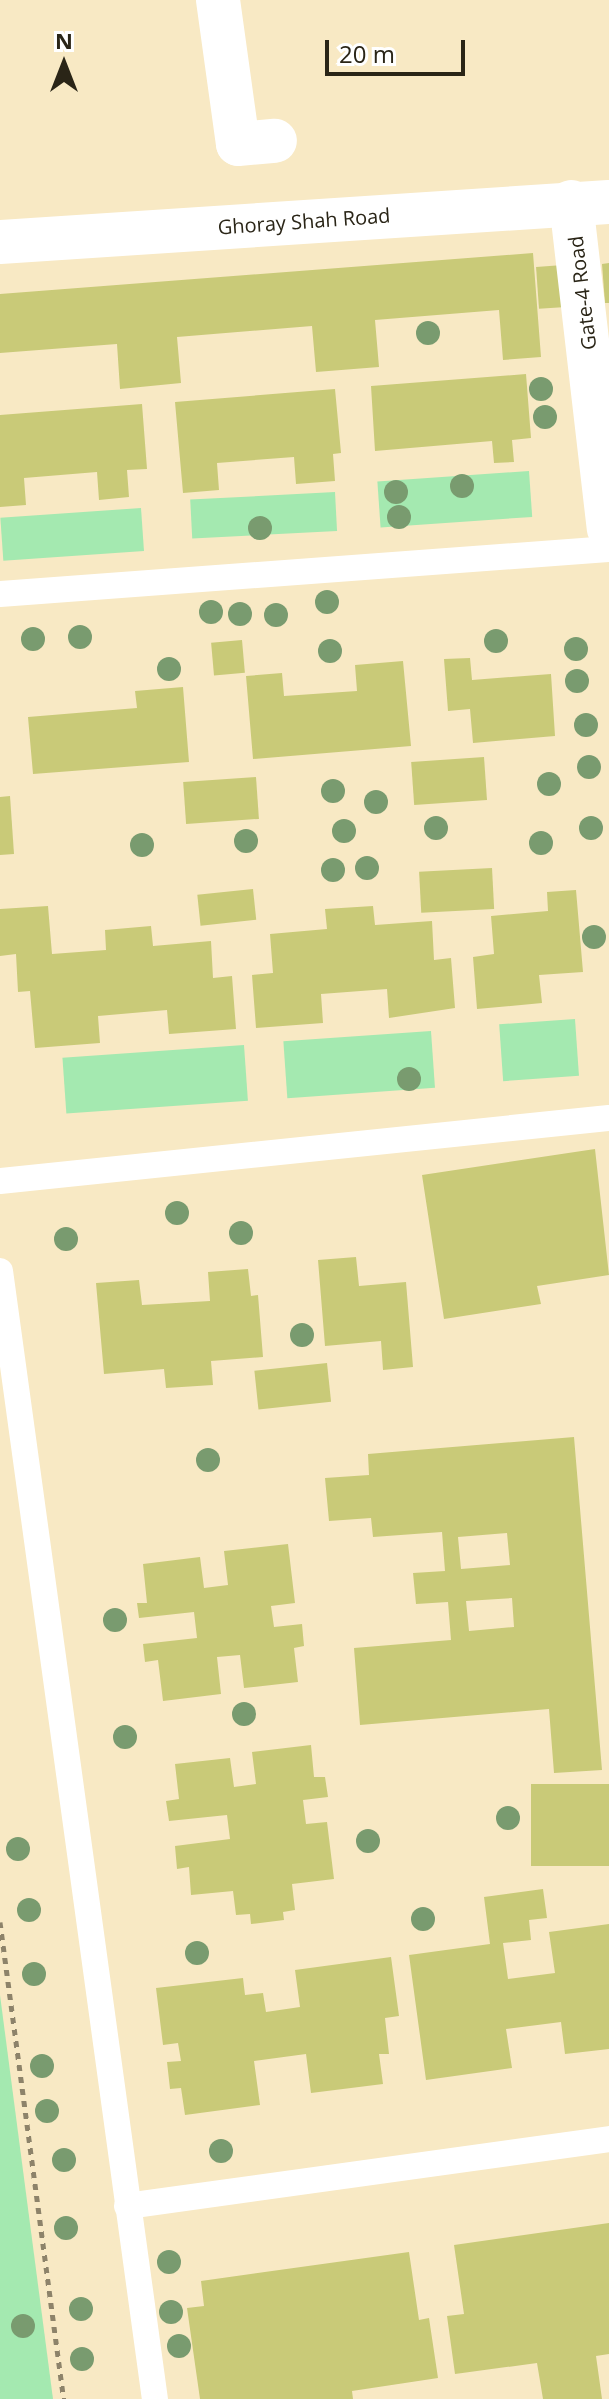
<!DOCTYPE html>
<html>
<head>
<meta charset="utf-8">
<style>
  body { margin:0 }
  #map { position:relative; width:609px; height:2399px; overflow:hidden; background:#f8e9c4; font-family:"Open Sans",sans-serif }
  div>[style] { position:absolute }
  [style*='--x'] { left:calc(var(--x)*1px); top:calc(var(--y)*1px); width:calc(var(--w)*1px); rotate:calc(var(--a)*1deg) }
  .green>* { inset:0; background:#a4e9b0; transform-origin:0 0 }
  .building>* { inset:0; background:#c9ca78; transform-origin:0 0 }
  .path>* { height:5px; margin-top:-2.5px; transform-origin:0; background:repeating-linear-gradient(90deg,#8d836a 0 6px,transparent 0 12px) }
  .service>* { height:26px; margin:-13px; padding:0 13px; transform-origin:13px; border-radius:13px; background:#fff }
  .minor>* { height:44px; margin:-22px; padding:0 22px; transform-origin:22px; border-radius:22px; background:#fff }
  .secondary>* { height:44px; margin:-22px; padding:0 22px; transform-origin:22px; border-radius:22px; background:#fff }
  .trees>* { width:24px; height:24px; margin:-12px; border-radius:50%; background:#799b6f }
  span { translate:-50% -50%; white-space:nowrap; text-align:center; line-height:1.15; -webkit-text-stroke:7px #fff; paint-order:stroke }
  .street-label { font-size:20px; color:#2a2517 }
  .north { position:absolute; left:24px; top:24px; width:80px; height:80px; -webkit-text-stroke:6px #fff; paint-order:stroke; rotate:0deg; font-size:22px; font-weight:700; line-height:32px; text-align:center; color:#2a2517 }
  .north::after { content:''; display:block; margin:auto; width:28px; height:36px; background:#2a2517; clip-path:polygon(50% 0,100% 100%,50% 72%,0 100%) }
  .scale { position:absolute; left:325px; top:40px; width:140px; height:36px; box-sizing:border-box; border:4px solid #2a2517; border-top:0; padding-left:10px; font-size:24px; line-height:28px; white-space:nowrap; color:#2a2517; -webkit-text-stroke:6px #fff; paint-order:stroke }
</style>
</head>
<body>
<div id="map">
  <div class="green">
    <i style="left:529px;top:471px;width:46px;height:152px;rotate:86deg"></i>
    <i style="left:335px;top:492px;width:39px;height:145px;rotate:87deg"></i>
    <i style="left:141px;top:508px;width:43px;height:141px;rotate:86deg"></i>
    <i style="left:575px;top:1019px;width:57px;height:76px;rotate:86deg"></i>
    <i style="left:431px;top:1031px;width:57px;height:148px;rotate:86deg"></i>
    <i style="left:244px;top:1045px;width:56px;height:182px;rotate:86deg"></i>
    <i style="clip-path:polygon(0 1995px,53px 2399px,0 2399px)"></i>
  </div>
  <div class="building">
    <i style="clip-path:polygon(533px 253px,541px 357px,503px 360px,499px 310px,375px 320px,379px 367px,316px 372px,312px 326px,177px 337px,181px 383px,120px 389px,117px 344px,0 353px,0 294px)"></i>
    <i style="clip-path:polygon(609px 263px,609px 303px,605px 303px,602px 264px)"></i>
    <i style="left:563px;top:265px;width:42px;height:27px;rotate:86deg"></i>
    <i style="clip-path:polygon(526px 374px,531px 438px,512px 440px,514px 462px,494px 463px,492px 441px,375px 451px,371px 386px)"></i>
    <i style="clip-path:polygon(335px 389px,341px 453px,333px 454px,335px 481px,296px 484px,294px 457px,217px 463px,219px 490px,183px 493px,175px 402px)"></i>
    <i style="clip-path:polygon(142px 404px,147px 469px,127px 470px,129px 497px,99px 500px,97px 472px,24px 478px,26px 505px,0 507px,0 415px)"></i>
    <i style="left:242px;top:640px;width:33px;height:31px;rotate:85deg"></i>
    <i style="clip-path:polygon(470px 658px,472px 680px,551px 674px,555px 736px,473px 743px,470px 709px,448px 711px,444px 659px)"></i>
    <i style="clip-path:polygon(403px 661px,411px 746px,253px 759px,246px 676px,282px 673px,284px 696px,357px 691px,355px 665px)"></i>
    <i style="clip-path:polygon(183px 687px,189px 762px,33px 774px,28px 717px,137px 708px,135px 691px)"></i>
    <i style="left:484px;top:757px;width:43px;height:73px;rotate:86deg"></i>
    <i style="left:256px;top:777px;width:42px;height:73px;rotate:86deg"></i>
    <i style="clip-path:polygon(10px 796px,14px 854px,0 855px,0 797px)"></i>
    <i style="left:492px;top:868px;width:41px;height:73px;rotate:87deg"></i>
    <i style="left:253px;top:889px;width:31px;height:56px;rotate:84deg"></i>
    <i style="clip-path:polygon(576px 890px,583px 972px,539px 975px,542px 1003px,477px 1009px,473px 957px,494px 954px,491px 916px,548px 911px,547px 892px)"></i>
    <i style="clip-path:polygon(48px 906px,52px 954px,106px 950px,105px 930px,151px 926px,153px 946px,211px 941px,213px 978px,232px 976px,236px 1029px,169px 1034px,167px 1010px,98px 1016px,100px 1043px,35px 1048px,30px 991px,18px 992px,16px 954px,0 956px,0 909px)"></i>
    <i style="clip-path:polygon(373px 906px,375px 925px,432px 921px,434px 960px,451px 958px,455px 1008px,389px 1018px,387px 989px,321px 994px,323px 1023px,256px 1028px,252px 975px,273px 973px,270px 934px,327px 929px,325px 909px)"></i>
    <i style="clip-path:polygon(595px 1149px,609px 1275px,537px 1286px,541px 1304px,444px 1319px,422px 1175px)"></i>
    <i style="clip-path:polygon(356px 1257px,359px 1286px,406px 1282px,413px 1367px,383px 1370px,381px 1341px,325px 1346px,318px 1260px)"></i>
    <i style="clip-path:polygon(248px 1269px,251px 1296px,258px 1295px,263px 1357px,211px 1361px,213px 1385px,166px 1388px,164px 1369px,104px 1374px,96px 1283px,139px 1280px,142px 1305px,210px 1301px,208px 1272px)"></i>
    <i style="left:327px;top:1363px;width:39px;height:73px;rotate:84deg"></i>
    <i style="clip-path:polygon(evenodd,574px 1437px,602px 1770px,554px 1773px,549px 1709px,360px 1725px,354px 1648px,451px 1640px,448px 1602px,416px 1604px,413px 1573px,445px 1571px,442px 1532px,373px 1537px,371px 1518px,329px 1521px,325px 1478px,369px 1475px,368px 1454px,574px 1437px,507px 1533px,510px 1565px,461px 1569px,458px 1537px,507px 1533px,574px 1437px,512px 1598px,514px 1627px,469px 1631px,466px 1601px,512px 1598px)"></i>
    <i style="clip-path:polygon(288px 1544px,295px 1603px,271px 1606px,274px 1627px,302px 1624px,304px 1646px,294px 1648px,298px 1682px,244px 1688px,240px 1655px,217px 1657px,221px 1694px,163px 1701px,158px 1660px,145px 1662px,143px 1644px,197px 1638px,194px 1612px,139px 1618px,137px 1603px,147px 1603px,143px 1564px,200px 1557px,204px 1588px,228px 1585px,224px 1551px)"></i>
    <i style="clip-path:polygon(311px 1745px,314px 1777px,325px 1777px,328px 1797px,303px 1800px,306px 1824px,327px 1822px,334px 1879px,292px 1884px,295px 1910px,283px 1912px,284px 1920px,251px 1924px,250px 1914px,236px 1915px,233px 1891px,191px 1895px,189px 1867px,177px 1869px,175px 1846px,230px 1839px,227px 1815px,169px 1821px,166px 1801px,179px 1799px,175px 1764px,230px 1758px,234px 1787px,256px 1784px,252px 1752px)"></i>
    <i style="left:609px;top:1784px;width:82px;height:78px;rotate:90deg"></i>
    <i style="clip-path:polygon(543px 1889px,547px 1918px,529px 1920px,531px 1940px,503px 1943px,508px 1979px,555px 1973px,549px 1932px,609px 1924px,609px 2049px,565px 2054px,561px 2022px,506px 2029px,512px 2068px,426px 2080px,409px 1955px,490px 1944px,484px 1897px)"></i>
    <i style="clip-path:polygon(391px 1957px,399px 2016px,385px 2018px,389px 2054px,379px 2054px,383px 2084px,311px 2093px,306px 2054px,254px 2061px,260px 2105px,185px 2115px,181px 2088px,170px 2089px,167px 2062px,181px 2061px,178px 2043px,163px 2045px,156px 1988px,243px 1978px,245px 1995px,263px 1993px,266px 2012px,300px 2007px,295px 1970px)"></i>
    <i style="clip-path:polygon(609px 2223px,609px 2354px,596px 2356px,602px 2399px,543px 2399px,537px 2363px,455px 2374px,447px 2316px,464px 2314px,454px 2245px)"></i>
    <i style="clip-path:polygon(409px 2252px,419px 2320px,429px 2318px,438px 2378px,352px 2391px,353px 2399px,200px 2399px,187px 2308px,204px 2306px,201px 2281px)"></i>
  </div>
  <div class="path">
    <i style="--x:0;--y:1922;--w:481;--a:82.4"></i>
  </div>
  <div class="service">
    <i style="--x:0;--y:594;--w:611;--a:-4.23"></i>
    <i style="--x:0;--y:1181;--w:612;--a:-5.91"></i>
    <i style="--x:0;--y:1271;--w:1139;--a:82.18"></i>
    <i style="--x:127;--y:2206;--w:487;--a:-7.9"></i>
  </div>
  <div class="minor">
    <i style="--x:218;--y:0;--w:145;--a:82.1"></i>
    <i style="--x:238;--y:144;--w:37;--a:-5"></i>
    <i style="--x:571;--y:202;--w:329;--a:83.4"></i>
  </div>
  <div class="secondary">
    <i style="--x:0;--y:242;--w:610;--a:-3.76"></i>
  </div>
  <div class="trees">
    <i style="left:428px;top:333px"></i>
    <i style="left:541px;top:389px"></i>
    <i style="left:545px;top:417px"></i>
    <i style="left:462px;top:486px"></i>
    <i style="left:396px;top:492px"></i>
    <i style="left:399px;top:517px"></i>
    <i style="left:260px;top:528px"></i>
    <i style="left:327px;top:602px"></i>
    <i style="left:211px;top:612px"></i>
    <i style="left:240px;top:614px"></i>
    <i style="left:276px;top:615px"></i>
    <i style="left:80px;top:637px"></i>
    <i style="left:33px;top:639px"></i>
    <i style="left:496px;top:641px"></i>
    <i style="left:576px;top:649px"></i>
    <i style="left:330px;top:651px"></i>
    <i style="left:169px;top:669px"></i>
    <i style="left:577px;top:681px"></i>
    <i style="left:586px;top:725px"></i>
    <i style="left:589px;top:767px"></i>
    <i style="left:549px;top:784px"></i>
    <i style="left:333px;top:791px"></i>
    <i style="left:376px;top:802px"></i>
    <i style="left:436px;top:828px"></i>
    <i style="left:591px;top:828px"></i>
    <i style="left:344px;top:831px"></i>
    <i style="left:246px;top:841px"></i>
    <i style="left:541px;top:843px"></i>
    <i style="left:142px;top:845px"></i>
    <i style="left:367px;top:868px"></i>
    <i style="left:333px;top:870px"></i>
    <i style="left:594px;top:937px"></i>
    <i style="left:409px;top:1079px"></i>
    <i style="left:177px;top:1213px"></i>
    <i style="left:241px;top:1233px"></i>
    <i style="left:66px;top:1239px"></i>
    <i style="left:302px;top:1335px"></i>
    <i style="left:208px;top:1460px"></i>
    <i style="left:115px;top:1620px"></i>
    <i style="left:244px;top:1714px"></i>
    <i style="left:125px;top:1737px"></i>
    <i style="left:508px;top:1818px"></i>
    <i style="left:368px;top:1841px"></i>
    <i style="left:18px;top:1849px"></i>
    <i style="left:29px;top:1910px"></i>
    <i style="left:423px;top:1919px"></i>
    <i style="left:197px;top:1953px"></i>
    <i style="left:34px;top:1974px"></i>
    <i style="left:42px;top:2066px"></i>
    <i style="left:47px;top:2111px"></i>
    <i style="left:221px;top:2151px"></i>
    <i style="left:64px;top:2160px"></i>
    <i style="left:66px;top:2228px"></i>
    <i style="left:169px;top:2262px"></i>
    <i style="left:81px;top:2309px"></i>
    <i style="left:171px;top:2312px"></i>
    <i style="left:23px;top:2326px"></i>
    <i style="left:179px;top:2346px"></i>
    <i style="left:82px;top:2359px"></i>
  </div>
  <div class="street-label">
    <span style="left:304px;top:221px;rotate:-4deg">Ghoray Shah Road</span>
    <span style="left:582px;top:293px;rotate:-97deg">Gate-4 Road</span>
  </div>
  <div class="north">N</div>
  <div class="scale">20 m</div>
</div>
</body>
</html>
